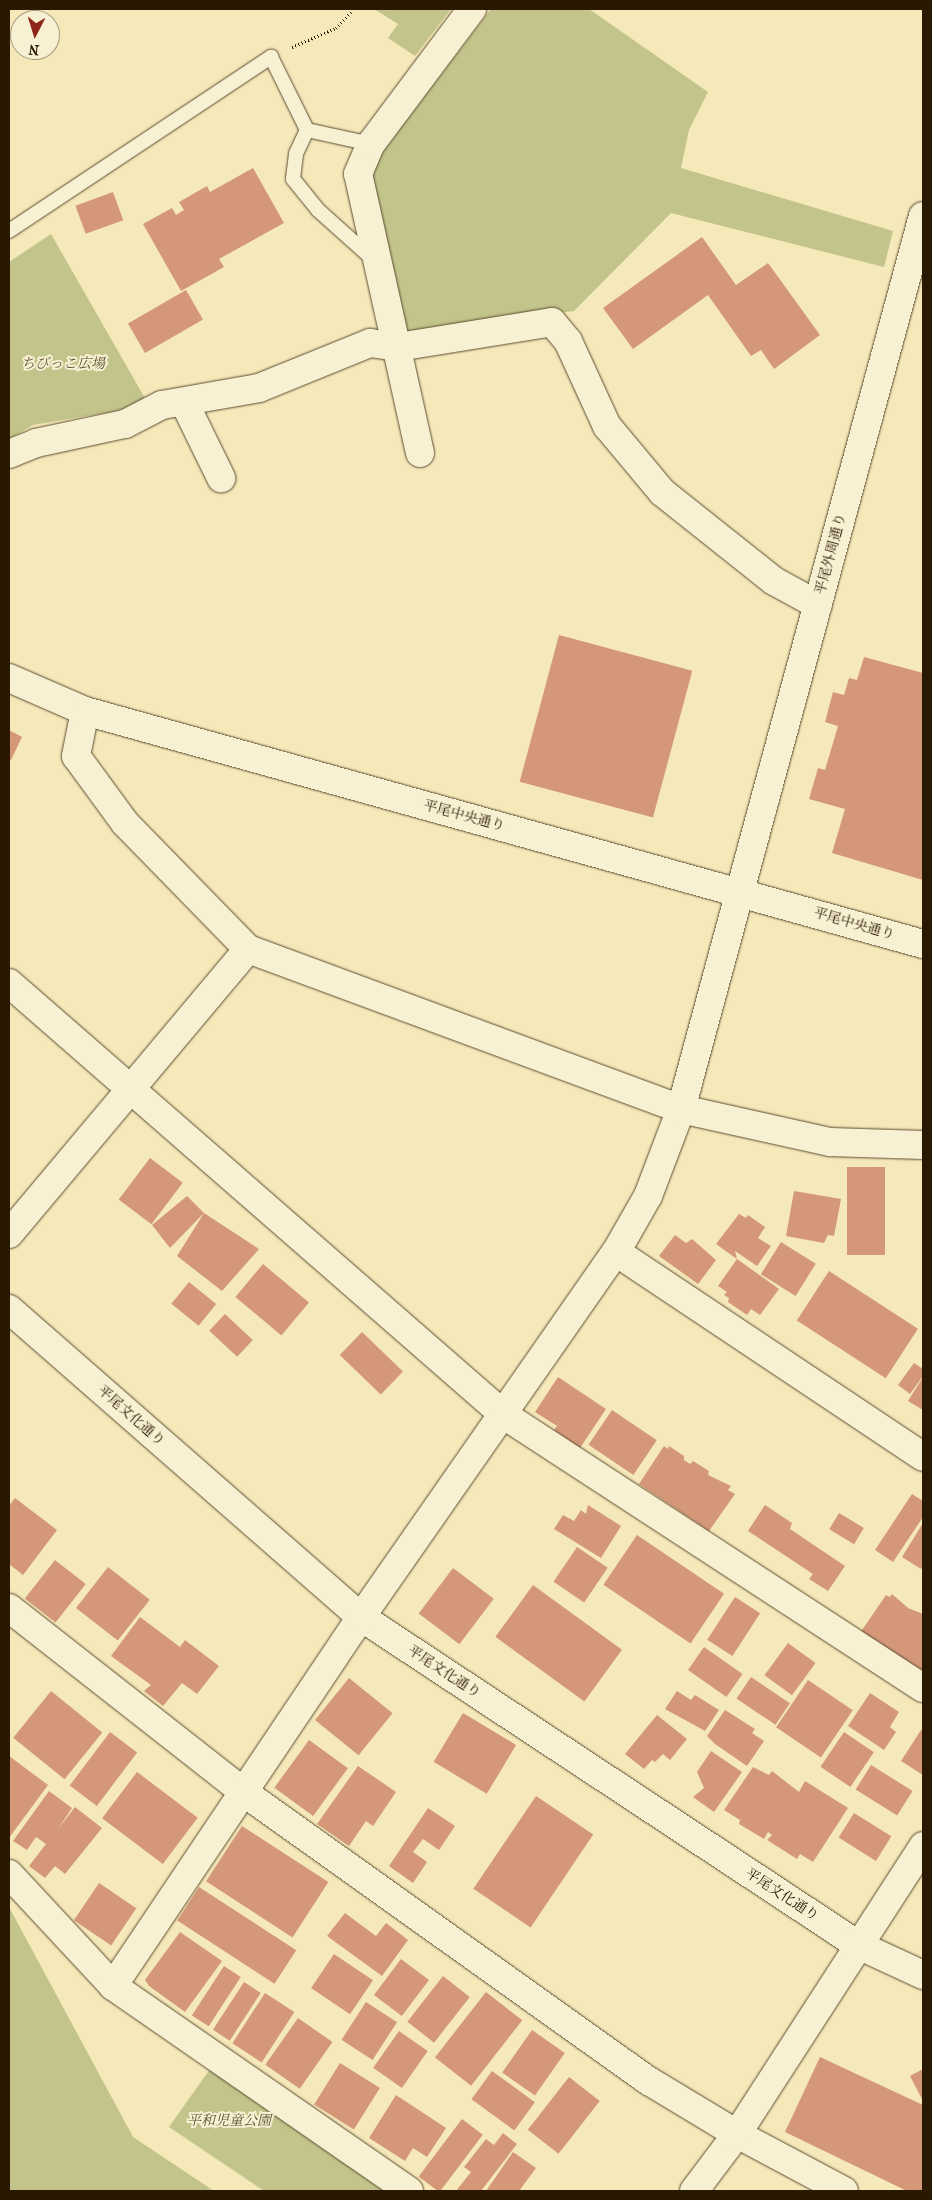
<!DOCTYPE html>
<html>
<head>
<meta charset="utf-8">
<style>
  body { margin:0 }
  #map { position:relative; width:932px; height:2200px; overflow:hidden; background:#f5e8b9; font-family:"IM FELL French Canon","Noto Serif JP",serif }
  div>[style] { position:absolute }
  [style*='--x'] { left:calc(var(--x)*1px); top:calc(var(--y)*1px); width:calc(var(--w)*1px); rotate:calc(var(--a)*1deg) }
  .green>* { inset:0; background:#c2c48b }
  .building>* { inset:0; background:#d49879; transform-origin:0 0 }
  .path>* { height:3px; margin-top:-1.5px; transform-origin:0; background:repeating-linear-gradient(90deg,#291802 0 1px,transparent 0 3.5px) }
  .roads { filter:drop-shadow(0 0 1px #5c4c30) drop-shadow(0 0 1px #5c4c30) }
  .lane>* { height:14px; margin:-7px; padding:0 7px; transform-origin:7px; border-radius:7px; background:#f8f0d2 }
  .street>* { height:28px; margin:-14px; padding:0 14px; transform-origin:14px; border-radius:14px; background:#f8f0d2 }
  .secondary>* { height:28px; margin:-14px; padding:0 14px; transform-origin:14px; border-radius:14px; background:#f8f0d2 }
  span { translate:-50% -50%; white-space:nowrap; text-align:center; line-height:1.15; -webkit-text-stroke:4px #f8f0d2; paint-order:stroke }
  .park-label { font-size:14px; color:#5f5432; font-style:italic }
  .street-label { font-size:14px; color:#291802 }
  .frame { position:absolute; inset:0; border:10px solid #291802; pointer-events:none }
  .north { position:absolute; left:10px; top:10px; width:50px; height:50px; box-sizing:border-box; background:#f8f0d2; border:1px solid #a59a7f; border-radius:50%; rotate:185deg; font-size:14px; font-weight:700; line-height:20px; text-align:center; color:#291802 }
  .north::after { content:''; display:block; margin:auto; width:18px; height:22px; background:#8f2418; clip-path:polygon(50% 0,100% 100%,50% 72%,0 100%) }
</style>
</head>
<body>
<div id="map">
  <div class="green">
    <i style="clip-path:polygon(374px 9px,451px 9px,415px 56px,388px 38px,398px 24px)"></i>
    <i style="clip-path:polygon(491px 9px,589px 9px,708px 92px,689px 130px,681px 168px,893px 231px,884px 267px,671px 213px,574px 311px,408px 333px,367px 172px)"></i>
    <i style="clip-path:polygon(51px 234px,146px 400px,128px 409px,33px 425px,9px 439px,9px 262px)"></i>
    <i style="clip-path:polygon(9px 1907px,133px 2137px,214px 2191px,9px 2191px)"></i>
    <i style="clip-path:polygon(215px 2062px,391px 2191px,264px 2191px,169px 2127px)"></i>
  </div>
  <div class="building">
    <i style="clip-path:polygon(253px 168px,284px 223px,219px 259px,224px 267px,181px 291px,143px 224px,172px 208px,176px 215px,184px 210px,179px 202px,207px 186px,210px 192px)"></i>
    <i style="left:113px;top:192px;width:30px;height:40px;rotate:70deg"></i>
    <i style="clip-path:polygon(702px 237px,736px 285px,768px 263px,820px 335px,774px 369px,761px 350px,751px 356px,708px 295px,633px 349px,603px 308px)"></i>
    <i style="left:186px;top:290px;width:34px;height:67px;rotate:60deg"></i>
    <i style="left:559px;top:635px;width:138px;height:152px;rotate:15deg"></i>
    <i style="clip-path:polygon(864px 657px,923px 673px,923px 880px,832px 853px,845px 809px,809px 799px,818px 768px,825px 770px,838px 726px,825px 722px,833px 692px,844px 695px,849px 678px,857px 680px)"></i>
    <i style="clip-path:polygon(9px 730px,22px 737px,11px 760px,9px 759px)"></i>
    <i style="left:150px;top:1158px;width:41px;height:52px;rotate:37deg"></i>
    <i style="left:847px;top:1167px;width:38px;height:88px"></i>
    <i style="clip-path:polygon(794px 1191px,841px 1199px,834px 1236px,828px 1235px,824px 1243px,786px 1236px)"></i>
    <i style="clip-path:polygon(187px 1196px,204px 1213px,259px 1249px,222px 1291px,177px 1256px,204px 1213px,170px 1248px,152px 1225px)"></i>
    <i style="clip-path:polygon(739px 1214px,746px 1218px,748px 1215px,765px 1227px,758px 1238px,771px 1246px,757px 1266px,735px 1251px,737px 1259px,779px 1289px,760px 1315px,751px 1309px,747px 1315px,728px 1302px,729px 1298px,724px 1295px,727px 1292px,718px 1286px,737px 1259px,716px 1244px)"></i>
    <i style="clip-path:polygon(675px 1235px,686px 1243px,692px 1239px,716px 1260px,698px 1284px,659px 1256px)"></i>
    <i style="left:781px;top:1242px;width:41px;height:38px;rotate:32deg"></i>
    <i style="left:263px;top:1264px;width:60px;height:43px;rotate:40deg"></i>
    <i style="left:829px;top:1271px;width:106px;height:59px;rotate:33deg"></i>
    <i style="left:189px;top:1282px;width:35px;height:28px;rotate:39deg"></i>
    <i style="left:225px;top:1314px;width:38px;height:23px;rotate:43deg"></i>
    <i style="left:362px;top:1332px;width:57px;height:32px;rotate:44deg"></i>
    <i style="clip-path:polygon(914px 1363px,923px 1369px,923px 1376px,910px 1394px,898px 1385px)"></i>
    <i style="clip-path:polygon(558px 1377px,606px 1409px,580px 1448px,554px 1430px,557px 1426px,535px 1412px)"></i>
    <i style="clip-path:polygon(923px 1377px,923px 1410px,908px 1401px)"></i>
    <i style="left:612px;top:1410px;width:54px;height:42px;rotate:34deg"></i>
    <i style="clip-path:polygon(664px 1446px,668px 1449px,669px 1446px,684px 1456px,684px 1460px,690px 1464px,693px 1461px,709px 1471px,708px 1475px,731px 1486px,728px 1490px,735px 1494px,709px 1531px,639px 1484px)"></i>
    <i style="clip-path:polygon(912px 1494px,923px 1501px,923px 1517px,893px 1562px,875px 1550px)"></i>
    <i style="clip-path:polygon(15px 1498px,57px 1530px,23px 1575px,9px 1564px,9px 1506px)"></i>
    <i style="clip-path:polygon(588px 1505px,621px 1526px,601px 1558px,554px 1529px,563px 1515px,574px 1521px,581px 1510px,586px 1514px)"></i>
    <i style="clip-path:polygon(765px 1505px,792px 1523px,790px 1529px,845px 1566px,828px 1591px,809px 1579px,813px 1574px,748px 1531px)"></i>
    <i style="left:839px;top:1513px;width:29px;height:19px;rotate:31deg"></i>
    <i style="clip-path:polygon(923px 1523px,923px 1565px,921px 1569px,902px 1557px)"></i>
    <i style="left:637px;top:1535px;width:105px;height:60px;rotate:34deg"></i>
    <i style="left:577px;top:1547px;width:37px;height:42px;rotate:34deg"></i>
    <i style="left:55px;top:1560px;width:39px;height:49px;rotate:38deg"></i>
    <i style="left:108px;top:1567px;width:53px;height:52px;rotate:38deg"></i>
    <i style="left:453px;top:1568px;width:51px;height:57px;rotate:37deg"></i>
    <i style="left:533px;top:1585px;width:110px;height:64px;rotate:36deg"></i>
    <i style="clip-path:polygon(892px 1594px,908px 1608px,923px 1614px,923px 1674px,860px 1633px,886px 1595px,890px 1597px)"></i>
    <i style="left:735px;top:1597px;width:30px;height:51px;rotate:33deg"></i>
    <i style="clip-path:polygon(140px 1617px,180px 1647px,185px 1640px,219px 1666px,197px 1694px,182px 1683px,163px 1706px,144px 1691px,151px 1685px,111px 1656px)"></i>
    <i style="left:788px;top:1643px;width:34px;height:40px;rotate:36deg"></i>
    <i style="left:704px;top:1647px;width:47px;height:28px;rotate:35deg"></i>
    <i style="left:751px;top:1677px;width:47px;height:26px;rotate:34deg"></i>
    <i style="left:349px;top:1678px;width:56px;height:54px;rotate:39deg"></i>
    <i style="left:808px;top:1680px;width:54px;height:57px;rotate:34deg"></i>
    <i style="left:51px;top:1691px;width:66px;height:60px;rotate:39deg"></i>
    <i style="clip-path:polygon(677px 1691px,691px 1700px,695px 1695px,719px 1710px,705px 1731px,665px 1709px)"></i>
    <i style="clip-path:polygon(870px 1693px,899px 1712px,890px 1727px,896px 1732px,884px 1750px,848px 1726px)"></i>
    <i style="clip-path:polygon(725px 1710px,755px 1729px,752px 1733px,764px 1741px,747px 1766px,715px 1744px,707px 1736px)"></i>
    <i style="left:463px;top:1713px;width:62px;height:57px;rotate:31deg"></i>
    <i style="clip-path:polygon(657px 1715px,687px 1739px,670px 1760px,663px 1754px,655px 1762px,652px 1760px,644px 1769px,625px 1754px)"></i>
    <i style="clip-path:polygon(921px 1730px,923px 1731px,923px 1775px,901px 1761px)"></i>
    <i style="left:110px;top:1732px;width:34px;height:67px;rotate:37deg"></i>
    <i style="left:844px;top:1732px;width:36px;height:42px;rotate:34deg"></i>
    <i style="left:309px;top:1740px;width:48px;height:59px;rotate:36deg"></i>
    <i style="clip-path:polygon(711px 1751px,742px 1772px,714px 1812px,693px 1797px,704px 1788px,697px 1772px)"></i>
    <i style="clip-path:polygon(9px 1756px,48px 1785px,9px 1838px)"></i>
    <i style="left:871px;top:1765px;width:49px;height:29px;rotate:32deg"></i>
    <i style="clip-path:polygon(358px 1766px,396px 1792px,373px 1826px,366px 1821px,349px 1846px,317px 1824px)"></i>
    <i style="clip-path:polygon(753px 1767px,769px 1775px,772px 1771px,799px 1792px,805px 1781px,848px 1808px,813px 1862px,800px 1854px,797px 1859px,767px 1840px,772px 1835px,768px 1832px,764px 1839px,739px 1824px,740px 1820px,724px 1810px)"></i>
    <i style="left:137px;top:1772px;width:76px;height:58px;rotate:37deg"></i>
    <i style="clip-path:polygon(49px 1791px,72px 1808px,58px 1829px,75px 1807px,102px 1828px,65px 1874px,55px 1866px,45px 1878px,29px 1866px,46px 1844px,36px 1837px,27px 1850px,13px 1841px)"></i>
    <i style="left:536px;top:1796px;width:69px;height:112px;rotate:34deg"></i>
    <i style="clip-path:polygon(428px 1808px,455px 1826px,439px 1850px,423px 1839px,413px 1852px,427px 1862px,413px 1883px,389px 1866px)"></i>
    <i style="left:854px;top:1813px;width:44px;height:29px;rotate:32deg"></i>
    <i style="left:242px;top:1826px;width:103px;height:66px;rotate:33deg"></i>
    <i style="left:99px;top:1883px;width:45px;height:45px;rotate:34deg"></i>
    <i style="left:199px;top:1887px;width:116px;height:40px;rotate:33deg"></i>
    <i style="clip-path:polygon(345px 1913px,376px 1936px,386px 1923px,408px 1940px,382px 1976px,327px 1936px)"></i>
    <i style="clip-path:polygon(180px 1932px,222px 1961px,185px 2012px,149px 1986px,145px 1980px)"></i>
    <i style="left:334px;top:1954px;width:47px;height:41px;rotate:34deg"></i>
    <i style="left:401px;top:1959px;width:35px;height:45px;rotate:37deg"></i>
    <i style="left:224px;top:1966px;width:20px;height:59px;rotate:33deg"></i>
    <i style="left:443px;top:1976px;width:34px;height:58px;rotate:38deg"></i>
    <i style="left:244px;top:1982px;width:20px;height:57px;rotate:33deg"></i>
    <i style="left:486px;top:1992px;width:46px;height:83px;rotate:38deg"></i>
    <i style="left:265px;top:1993px;width:35px;height:60px;rotate:33deg"></i>
    <i style="left:366px;top:2002px;width:37px;height:45px;rotate:33deg"></i>
    <i style="left:298px;top:2018px;width:42px;height:57px;rotate:35deg"></i>
    <i style="left:532px;top:2030px;width:40px;height:52px;rotate:35deg"></i>
    <i style="left:399px;top:2031px;width:35px;height:45px;rotate:35deg"></i>
    <i style="clip-path:polygon(820px 2057px,923px 2105px,923px 2191px,907px 2191px,785px 2132px)"></i>
    <i style="left:340px;top:2063px;width:47px;height:49px;rotate:32deg"></i>
    <i style="clip-path:polygon(923px 2069px,923px 2101px,910px 2076px)"></i>
    <i style="left:492px;top:2071px;width:53px;height:35px;rotate:36deg"></i>
    <i style="left:569px;top:2077px;width:39px;height:67px;rotate:38deg"></i>
    <i style="clip-path:polygon(396px 2095px,446px 2128px,427px 2157px,413px 2148px,405px 2161px,369px 2138px)"></i>
    <i style="left:462px;top:2119px;width:26px;height:72px;rotate:37deg"></i>
    <i style="clip-path:polygon(503px 2133px,517px 2144px,481px 2191px,456px 2191px,471px 2172px,464px 2167px,486px 2139px,494px 2145px)"></i>
    <i style="clip-path:polygon(513px 2152px,536px 2168px,519px 2191px,486px 2191px)"></i>
  </div>
  <div class="path">
    <i style="--x:292;--y:47;--w:48;--a:-23.4"></i>
    <i style="--x:336;--y:28;--w:23;--a:-47"></i>
  </div>
  <div class="roads">
    <div class="lane">
      <i style="--x:307;--y:130;--w:26;--a:115"></i>
      <i style="--x:296;--y:154;--w:25;--a:97"></i>
      <i style="--x:293;--y:179;--w:40;--a:51"></i>
      <i style="--x:318;--y:210;--w:75;--a:41.8"></i>
      <i style="--x:307;--y:130;--w:66;--a:12.3"></i>
      <i style="--x:9;--y:231;--w:315;--a:-33.6"></i>
      <i style="--x:271;--y:57;--w:81;--a:63.7"></i>
    </div>
    <div class="street">
      <i style="--x:184;--y:402;--w:85;--a:64"></i>
      <i style="--x:420;--y:453;--w:286;--a:-102.5"></i>
      <i style="--x:358;--y:174;--w:33;--a:-67"></i>
      <i style="--x:371;--y:144;--w:169;--a:-53.2"></i>
      <i style="--x:9;--y:454;--w:29;--a:-22"></i>
      <i style="--x:36;--y:443;--w:91;--a:-12.1"></i>
      <i style="--x:125;--y:424;--w:42;--a:-27.2"></i>
      <i style="--x:162;--y:405;--w:98;--a:-9.9"></i>
      <i style="--x:259;--y:388;--w:120;--a:-22.1"></i>
      <i style="--x:370;--y:343;--w:28;--a:8"></i>
      <i style="--x:398;--y:347;--w:156;--a:-9.2"></i>
      <i style="--x:552;--y:322;--w:25;--a:50"></i>
      <i style="--x:568;--y:341;--w:94;--a:65.4"></i>
      <i style="--x:607;--y:426;--w:86;--a:50.2"></i>
      <i style="--x:662;--y:492;--w:143;--a:38.5"></i>
      <i style="--x:774;--y:581;--w:50;--a:28.6"></i>
      <i style="--x:85;--y:711;--w:46;--a:101.3"></i>
      <i style="--x:76;--y:756;--w:83;--a:53.8"></i>
      <i style="--x:125;--y:823;--w:176;--a:45.7"></i>
      <i style="--x:248;--y:949;--w:462;--a:20.3"></i>
      <i style="--x:681;--y:1109;--w:153;--a:12.5"></i>
      <i style="--x:830;--y:1142;--w:93;--a:1.8"></i>
      <i style="--x:9;--y:983;--w:657;--a:41.11"></i>
      <i style="--x:504;--y:1415;--w:500;--a:33.09"></i>
      <i style="--x:9;--y:1234;--w:372;--a:-50"></i>
      <i style="--x:616;--y:1252;--w:369;--a:33.7"></i>
      <i style="--x:9;--y:1608;--w:296;--a:38.1"></i>
      <i style="--x:242;--y:1791;--w:500;--a:35.5"></i>
      <i style="--x:649;--y:2081;--w:103;--a:31.1"></i>
      <i style="--x:737;--y:2134;--w:121;--a:28"></i>
      <i style="--x:9;--y:1874;--w:153;--a:47.1"></i>
      <i style="--x:113;--y:1986;--w:360;--a:34.7"></i>
      <i style="--x:113;--y:1986;--w:445;--a:-56.1"></i>
      <i style="--x:694;--y:2191;--w:71;--a:-53"></i>
      <i style="--x:737;--y:2134;--w:343;--a:-57.1"></i>
    </div>
    <div class="secondary">
      <i style="--x:9;--y:678;--w:83;--a:23.5"></i>
      <i style="--x:85;--y:711;--w:870;--a:15.54"></i>
      <i style="--x:9;--y:1309;--w:468;--a:41.2"></i>
      <i style="--x:361;--y:1617;--w:595;--a:33.42"></i>
      <i style="--x:858;--y:1945;--w:72;--a:24.8"></i>
      <i style="--x:361;--y:1617;--w:445;--a:-55.1"></i>
      <i style="--x:616;--y:1252;--w:64;--a:-60.3"></i>
      <i style="--x:648;--y:1196;--w:93;--a:-69.2"></i>
      <i style="--x:681;--y:1109;--w:925;--a:-74.84"></i>
    </div>
  </div>
  <div class="park-label">
    <span style="left:63px;top:364px">ちびっこ広場</span>
    <span style="left:229px;top:2121px">平和児童公園</span>
  </div>
  <div class="street-label">
    <span style="left:831px;top:554px;rotate:-75deg">平尾外周通り</span>
    <span style="left:464px;top:816px;rotate:15deg">平尾中央通り</span>
    <span style="left:854px;top:924px;rotate:16deg">平尾中央通り</span>
    <span style="left:131px;top:1416px;rotate:41deg">平尾文化通り</span>
    <span style="left:444px;top:1672px;rotate:33deg">平尾文化通り</span>
    <span style="left:782px;top:1895px;rotate:33deg">平尾文化通り</span>
  </div>
  <div class="frame"></div>
  <div class="north">N</div>
</div>
</body>
</html>
